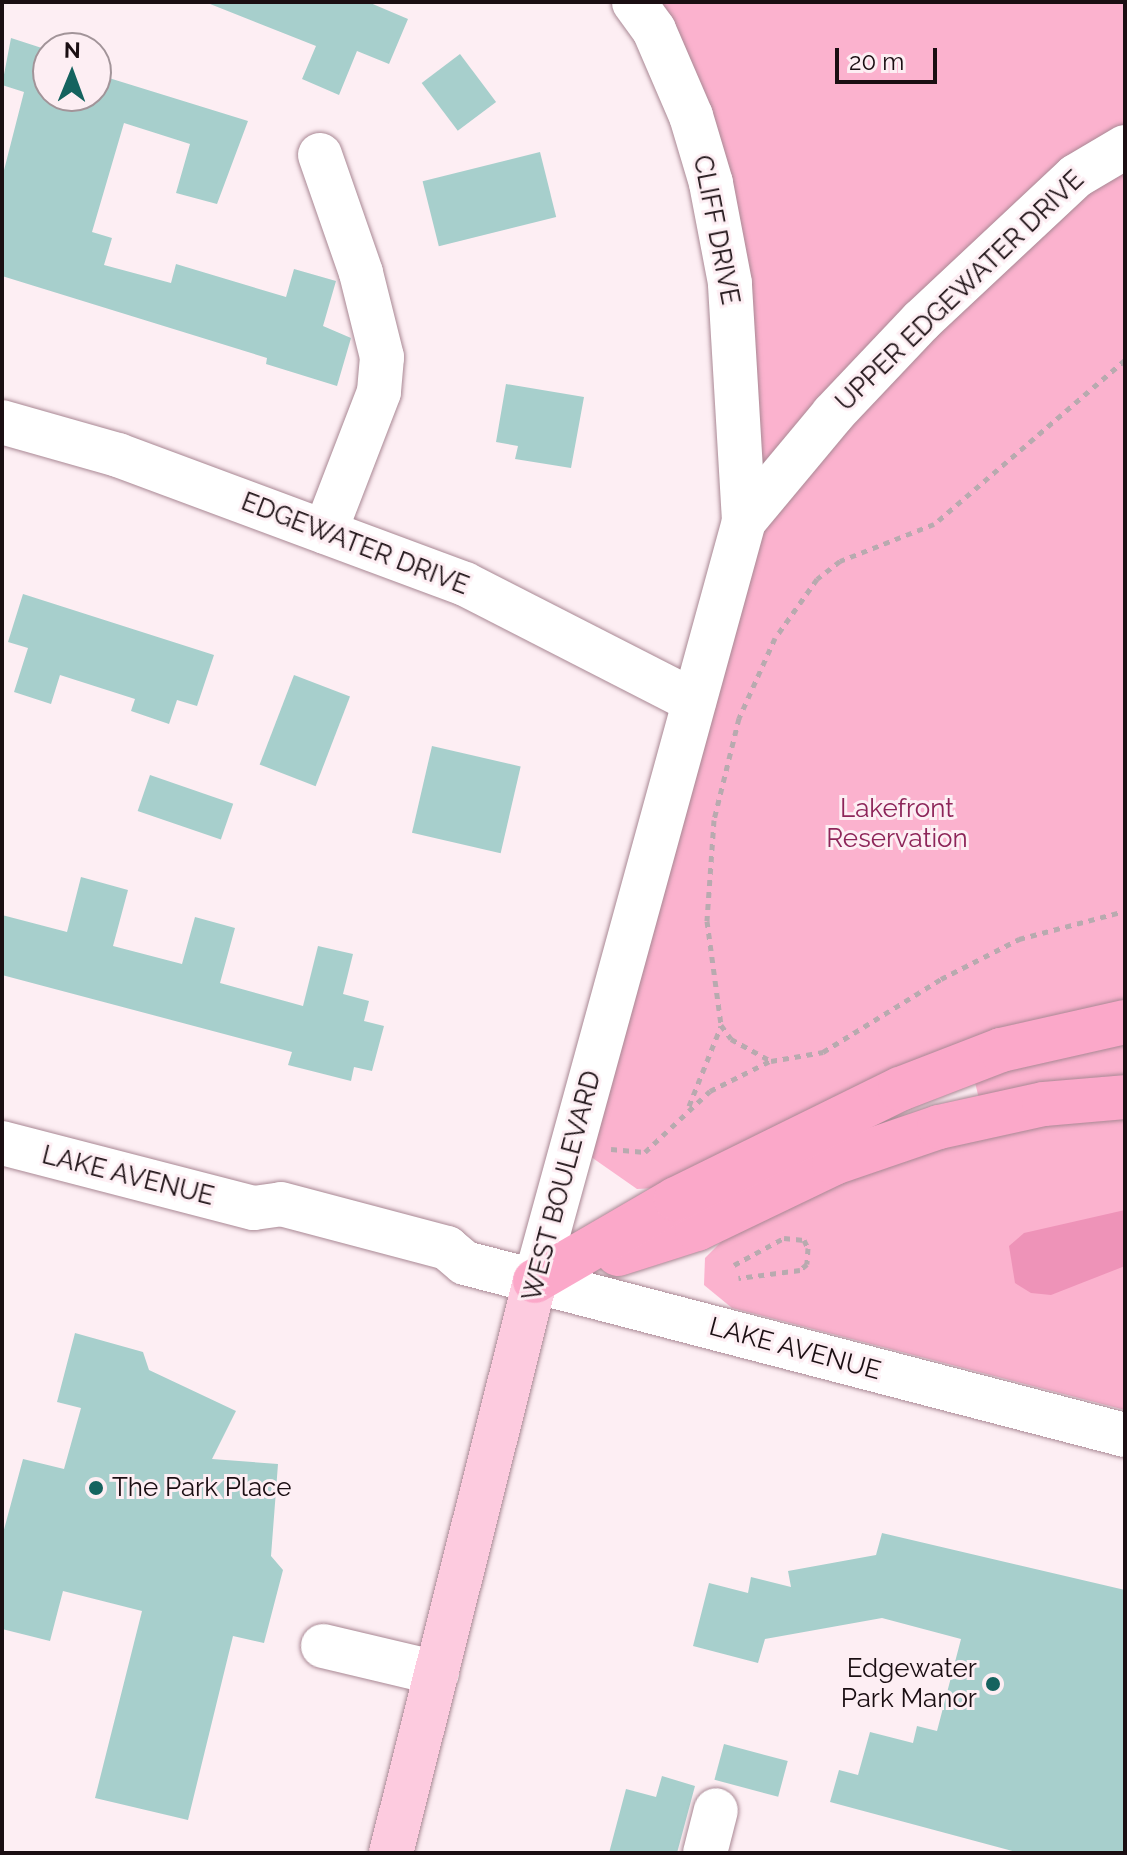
<!DOCTYPE html>
<html>
<head>
<meta charset="utf-8">
<style>
  body { margin:0 }
  #map { position:relative; width:1127px; height:1855px; overflow:hidden; background:#fdeef3; font-family:Raleway,sans-serif }
  div>[style] { position:absolute }
  [style*='--x'] { left:calc(var(--x)*1px); top:calc(var(--y)*1px); width:calc(var(--w)*1px); rotate:calc(var(--a)*1deg) }
  .green>* { inset:0; background:#fbb2ce }
  .water>* { inset:0; background:#ee93b8 }
  .building>* { inset:0; background:#a7cfcc; transform-origin:0 0 }
  .path>* { height:5px; margin-top:-2.5px; transform-origin:0; background:repeating-linear-gradient(90deg,#b8aaaf 0 6px,transparent 0 12px) }
  .roads { filter:drop-shadow(0 0 2px #a98894) drop-shadow(0 0 2px #a98894) }
  .minor>* { height:44px; margin:-22px; padding:0 22px; transform-origin:22px; border-radius:22px; background:#fff }
  .major>* { height:44px; margin:-22px; padding:0 22px; transform-origin:22px; border-radius:22px; background:#fdcbdf }
  .highway>* { height:44px; margin:-22px; padding:0 22px; transform-origin:22px; border-radius:22px; background:#fba8c9 }
  .dots>* { width:22px; height:22px; translate:-50% -50%; box-sizing:border-box; border:4px solid #fdeef3; border-radius:50% }
  span { translate:-50% -50%; white-space:nowrap; text-align:center; line-height:1.15; -webkit-text-stroke:6px #fdeef3; paint-order:stroke }
  .street-label { font-size:26px; color:#1a0e12 }
  .park-label { font-size:26px; color:#8d2559 }
  .poi-label { font-size:26px; color:#1a0e12 }
  .left { translate:0 -50%; text-align:left }
  .right { translate:-100% -50%; text-align:right }
  .frame { position:absolute; inset:0; border:4px solid #1a0e12; pointer-events:none }
  .north { position:absolute; left:32px; top:32px; width:80px; height:80px; box-sizing:border-box; background:#fdeef3; border:2px solid #a29499; border-radius:50%; rotate:1deg; font-size:22px; font-weight:700; line-height:32px; text-align:center; color:#1a0e12 }
  .north::after { content:''; display:block; margin:auto; width:28px; height:36px; background:#15635f; clip-path:polygon(50% 0,100% 100%,50% 72%,0 100%) }
  .scale { position:absolute; left:835px; top:48px; width:102px; height:36px; box-sizing:border-box; border:4px solid #1a0e12; border-top:0; padding-left:10px; font-size:24px; line-height:28px; white-space:nowrap; color:#1a0e12; -webkit-text-stroke:6px #fdeef3; paint-order:stroke }
</style>
</head>
<body>
<div id="map">
  <div class="green">
    <i style="clip-path:polygon(634px 2px,1125px 2px,1125px 1002px,656px 1188px,637px 1189px,574px 1145px,744px 521px,730px 283px)"></i>
    <i style="clip-path:polygon(1125px 1041px,1125px 1080px,979px 1099px,974px 1078px)"></i>
    <i style="clip-path:polygon(1125px 1116px,1125px 1410px,732px 1308px,704px 1285px,705px 1258px,729px 1234px,847px 1180px,959px 1142px,1051px 1123px)"></i>
  </div>
  <div class="water">
    <i style="clip-path:polygon(1125px 1210px,1125px 1266px,1051px 1295px,1031px 1293px,1015px 1283px,1009px 1246px,1024px 1233px)"></i>
  </div>
  <div class="building">
    <i style="clip-path:polygon(205px 2px,368px 2px,408px 19px,389px 64px,357px 51px,339px 95px,302px 79px,316px 46px)"></i>
    <i style="clip-path:polygon(11px 38px,48px 50px,48px 96px,96px 96px,96px 74px,248px 121px,217px 204px,176px 193px,190px 144px,124px 123px,92px 232px,112px 238px,104px 265px,171px 283px,176px 264px,286px 297px,294px 269px,336px 281px,323px 326px,351px 338px,337px 386px,266px 364px,267px 358px,2px 276px,2px 178px,24px 92px,2px 85px)"></i>
    <i style="left:460px;top:54px;width:60px;height:48px;rotate:53deg"></i>
    <i style="left:540px;top:152px;width:67px;height:121px;rotate:76deg"></i>
    <i style="clip-path:polygon(506px 384px,584px 397px,571px 468px,515px 459px,518px 446px,496px 442px)"></i>
    <i style="clip-path:polygon(23px 594px,214px 655px,197px 706px,177px 700px,169px 724px,131px 711px,135px 699px,60px 675px,51px 704px,14px 692px,28px 648px,8px 642px)"></i>
    <i style="left:294px;top:675px;width:60px;height:96px;rotate:21deg"></i>
    <i style="left:432px;top:746px;width:91px;height:89px;rotate:13deg"></i>
    <i style="left:150px;top:775px;width:88px;height:38px;rotate:19deg"></i>
    <i style="clip-path:polygon(81px 877px,128px 890px,113px 946px,182px 964px,195px 917px,235px 928px,220px 983px,303px 1006px,318px 946px,353px 954px,343px 994px,369px 1001px,364px 1021px,384px 1026px,372px 1071px,354px 1067px,351px 1081px,288px 1065px,292px 1052px,2px 975px,2px 915px,67px 932px)"></i>
    <i style="clip-path:polygon(75px 1333px,143px 1352px,149px 1370px,236px 1411px,212px 1459px,278px 1464px,271px 1556px,283px 1570px,264px 1643px,233px 1636px,188px 1820px,95px 1798px,142px 1611px,63px 1591px,50px 1641px,2px 1629px,2px 1537px,23px 1459px,64px 1469px,81px 1408px,57px 1402px)"></i>
    <i style="clip-path:polygon(882px 1533px,1125px 1590px,1125px 1853px,1020px 1853px,830px 1802px,839px 1770px,858px 1775px,870px 1732px,913px 1743px,917px 1726px,937px 1731px,961px 1639px,882px 1618px,765px 1639px,758px 1663px,693px 1646px,709px 1583px,748px 1593px,751px 1577px,791px 1587px,788px 1571px,876px 1555px)"></i>
    <i style="left:724px;top:1744px;width:66px;height:37px;rotate:15deg"></i>
    <i style="clip-path:polygon(662px 1776px,695px 1786px,677px 1853px,609px 1853px,626px 1789px,656px 1797px)"></i>
  </div>
  <div class="path">
    <i style="--x:1125;--y:360;--w:252;--a:139.3"></i>
    <i style="--x:934;--y:524;--w:101;--a:158.5"></i>
    <i style="--x:840;--y:561;--w:29;--a:142"></i>
    <i style="--x:817;--y:579;--w:72;--a:125.4"></i>
    <i style="--x:775;--y:638;--w:88;--a:114.2"></i>
    <i style="--x:739;--y:718;--w:105;--a:103.8"></i>
    <i style="--x:714;--y:820;--w:101;--a:94"></i>
    <i style="--x:707;--y:921;--w:105;--a:82.3"></i>
    <i style="--x:721;--y:1025;--w:17;--a:54"></i>
    <i style="--x:731;--y:1039;--w:46;--a:28.8"></i>
    <i style="--x:771;--y:1061;--w:53;--a:-9.8"></i>
    <i style="--x:823;--y:1052;--w:139;--a:-31.7"></i>
    <i style="--x:941;--y:979;--w:88;--a:-27.1"></i>
    <i style="--x:1019;--y:939;--w:110;--a:-14.8"></i>
    <i style="--x:689;--y:1106;--w:86;--a:-68.2"></i>
    <i style="--x:611;--y:1149;--w:34;--a:5"></i>
    <i style="--x:645;--y:1152;--w:89;--a:-43.2"></i>
    <i style="--x:710;--y:1091;--w:67;--a:-26.6"></i>
    <i style="--x:734;--y:1265;--w:57;--a:-28.4"></i>
    <i style="--x:784;--y:1238;--w:20;--a:6"></i>
    <i style="--x:804;--y:1240;--w:9;--a:63"></i>
    <i style="--x:808;--y:1248;--w:16;--a:94"></i>
    <i style="--x:807;--y:1264;--w:9;--a:139"></i>
    <i style="--x:800;--y:1270;--w:62;--a:172.5"></i>
  </div>
  <div class="roads">
    <div class="minor">
      <i style="--x:320;--y:155;--w:125;--a:70.8"></i>
      <i style="--x:361;--y:273;--w:87;--a:76"></i>
      <i style="--x:382;--y:357;--w:35;--a:95"></i>
      <i style="--x:379;--y:392;--w:150;--a:111.1"></i>
      <i style="--x:2;--y:422;--w:121;--a:15.9"></i>
      <i style="--x:118;--y:455;--w:370;--a:20.4"></i>
      <i style="--x:465;--y:584;--w:257;--a:27.1"></i>
      <i style="--x:744;--y:521;--w:139;--a:-50.2"></i>
      <i style="--x:833;--y:414;--w:128;--a:-46.6"></i>
      <i style="--x:921;--y:321;--w:212;--a:-43.1"></i>
      <i style="--x:1076;--y:176;--w:57;--a:-30.6"></i>
      <i style="--x:2;--y:1143;--w:260;--a:14.5"></i>
      <i style="--x:254;--y:1208;--w:27;--a:-8"></i>
      <i style="--x:281;--y:1204;--w:172;--a:14.8"></i>
      <i style="--x:447;--y:1248;--w:23;--a:40"></i>
      <i style="--x:465;--y:1263;--w:682;--a:14.61"></i>
      <i style="--x:535;--y:1281;--w:788;--a:-74.62"></i>
      <i style="--x:744;--y:521;--w:238;--a:-93.4"></i>
      <i style="--x:730;--y:283;--w:102;--a:-100.8"></i>
      <i style="--x:711;--y:183;--w:70;--a:-106.6"></i>
      <i style="--x:691;--y:116;--w:94;--a:-113.3"></i>
      <i style="--x:654;--y:30;--w:34;--a:-126"></i>
      <i style="--x:323;--y:1646;--w:117;--a:13.3"></i>
      <i style="--x:705;--y:1853;--w:44;--a:-75.7"></i>
    </div>
    <div class="major">
      <i style="--x:391;--y:1853;--w:590;--a:-75.87"></i>
    </div>
    <div class="highway">
      <i style="--x:618;--y:1254;--w:83;--a:-17.6"></i>
      <i style="--x:697;--y:1229;--w:152;--a:-25.7"></i>
      <i style="--x:834;--y:1163;--w:111;--a:-18.9"></i>
      <i style="--x:939;--y:1127;--w:107;--a:-12.4"></i>
      <i style="--x:1044;--y:1104;--w:81;--a:-4.9"></i>
      <i style="--x:535;--y:1281;--w:163;--a:-30.2"></i>
      <i style="--x:676;--y:1199;--w:250;--a:-26.2"></i>
      <i style="--x:900;--y:1089;--w:108;--a:-21.1"></i>
      <i style="--x:1001;--y:1050;--w:127;--a:-12.7"></i>
    </div>
  </div>
  <div class="dots">
    <i style="left:96px;top:1488px;background:#15635f"></i>
    <i style="left:993px;top:1684px;background:#15635f"></i>
  </div>
  <div class="street-label">
    <span style="left:716px;top:230px;rotate:79deg">CLIFF DRIVE</span>
    <span style="left:960px;top:291px;rotate:-44deg">UPPER EDGEWATER DRIVE</span>
    <span style="left:355px;top:544px;rotate:21deg">EDGEWATER DRIVE</span>
    <span style="left:128px;top:1176px;rotate:14deg">LAKE AVENUE</span>
    <span style="left:562px;top:1186px;rotate:-75deg">WEST BOULEVARD</span>
    <span style="left:795px;top:1349px;rotate:15deg">LAKE AVENUE</span>
  </div>
  <div class="park-label">
    <span style="left:897px;top:824px">Lakefront<br>Reservation</span>
  </div>
  <div class="poi-label">
    <span class="left" style="left:112px;top:1488px">The Park Place</span>
    <span class="right" style="left:977px;top:1684px">Edgewater<br>Park Manor</span>
  </div>
  <div class="frame"></div>
  <div class="north">N</div>
  <div class="scale">20 m</div>
</div>
</body>
</html>
